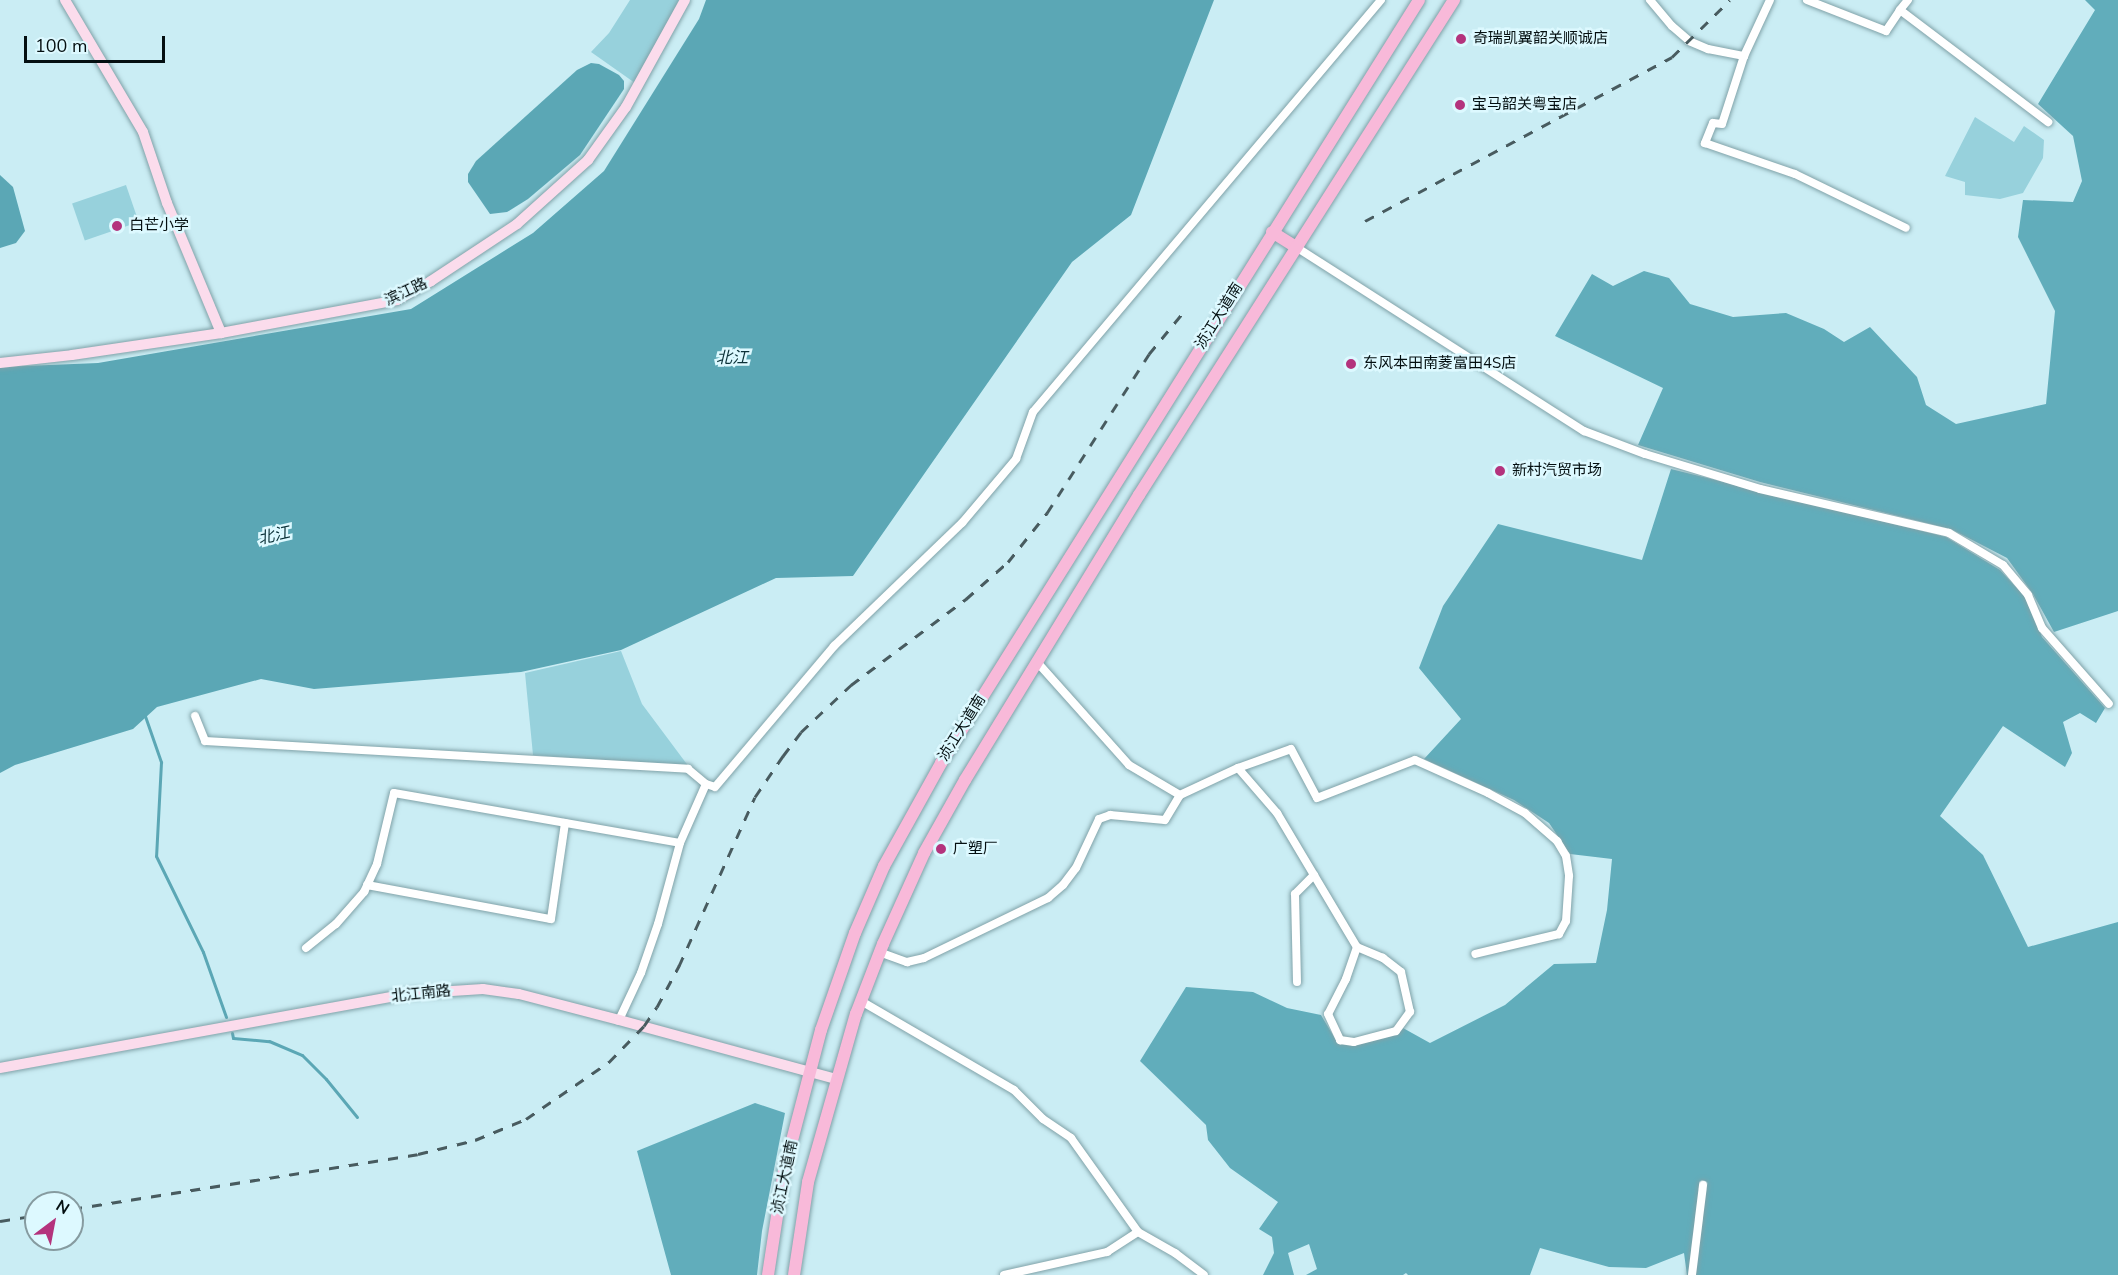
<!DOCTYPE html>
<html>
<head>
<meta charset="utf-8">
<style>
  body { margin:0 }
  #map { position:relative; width:2118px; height:1275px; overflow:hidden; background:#caedf4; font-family:"Nunito Sans","Noto Sans SC",sans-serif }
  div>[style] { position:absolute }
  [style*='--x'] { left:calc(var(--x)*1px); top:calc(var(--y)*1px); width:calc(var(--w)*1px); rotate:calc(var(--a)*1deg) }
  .green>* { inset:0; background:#97d1dc; transform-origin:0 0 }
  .forest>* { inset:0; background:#61adbb }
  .water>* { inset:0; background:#5ba7b5 }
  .stream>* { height:3px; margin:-1.5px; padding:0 1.5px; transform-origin:1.5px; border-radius:1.5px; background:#5ba7b5 }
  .roads { filter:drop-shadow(0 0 2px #80a2a8) drop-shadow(0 0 2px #80a2a8) }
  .street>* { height:8px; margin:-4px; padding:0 4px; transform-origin:4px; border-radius:4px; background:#fff }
  .secondary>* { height:10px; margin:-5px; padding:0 5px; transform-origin:5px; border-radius:5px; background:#fbdcec }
  .primary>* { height:12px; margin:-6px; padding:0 6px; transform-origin:6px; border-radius:6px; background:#f8b9d9 }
  .rail>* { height:3px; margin-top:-1.5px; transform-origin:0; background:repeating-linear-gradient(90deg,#485b5f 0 10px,transparent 0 20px) }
  .dots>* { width:16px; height:16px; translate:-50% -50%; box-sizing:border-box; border:3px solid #ddf9ff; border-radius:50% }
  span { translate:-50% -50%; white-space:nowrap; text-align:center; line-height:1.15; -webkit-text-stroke:5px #ddf9ff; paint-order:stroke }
  .poi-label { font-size:15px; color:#040f11 }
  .left { translate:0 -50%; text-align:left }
  .street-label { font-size:15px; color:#040f11 }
  .water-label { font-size:16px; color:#0a3037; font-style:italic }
  .north { position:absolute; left:24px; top:1191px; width:60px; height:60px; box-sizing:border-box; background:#ddf9ff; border:2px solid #869ba0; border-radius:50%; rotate:32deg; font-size:16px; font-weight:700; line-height:24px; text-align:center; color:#040f11 }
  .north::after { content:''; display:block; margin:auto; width:21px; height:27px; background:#b4337d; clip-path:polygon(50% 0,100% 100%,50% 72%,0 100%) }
  .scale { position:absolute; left:24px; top:36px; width:141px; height:27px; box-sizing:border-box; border:3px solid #040f11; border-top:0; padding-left:8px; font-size:18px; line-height:21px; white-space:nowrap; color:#040f11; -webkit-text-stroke:4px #ddf9ff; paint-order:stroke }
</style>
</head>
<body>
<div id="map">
  <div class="green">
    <i style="clip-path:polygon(630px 0,679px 0,635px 83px,591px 52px,609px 33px)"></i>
    <i style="clip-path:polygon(1975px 117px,2014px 142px,2024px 126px,2044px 140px,2043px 158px,2023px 193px,2000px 199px,1965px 195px,1965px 182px,1945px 176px)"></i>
    <i style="left:126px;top:185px;width:39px;height:57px;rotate:71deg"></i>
    <i style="clip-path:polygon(621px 651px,642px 704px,689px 767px,533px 755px,525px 673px)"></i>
  </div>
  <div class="forest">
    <i style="clip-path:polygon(2085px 0,2118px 0,2118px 611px,2054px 632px,2033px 594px,2007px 558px,1951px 529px,1760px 482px,1638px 445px,1663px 388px,1555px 336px,1592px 274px,1613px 286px,1644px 271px,1669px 278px,1690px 304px,1733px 317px,1786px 313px,1824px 329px,1844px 342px,1870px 327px,1917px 377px,1926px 405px,1956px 424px,2046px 404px,2055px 311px,2018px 237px,2023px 200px,2073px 202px,2082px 181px,2073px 136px,2038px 104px,2095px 10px)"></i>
    <i style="clip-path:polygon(1671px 469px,1946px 537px,2000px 570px,2026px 598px,2042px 637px,2105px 708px,2096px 723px,2080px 713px,2063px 722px,2072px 753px,2065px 767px,2003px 726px,1940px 816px,1983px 855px,2028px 947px,2118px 922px,2118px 1275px,1687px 1275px,1684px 1253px,1646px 1268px,1609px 1267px,1540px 1248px,1530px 1275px,1408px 1275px,1406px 1273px,1403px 1275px,1306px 1275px,1317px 1269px,1309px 1244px,1288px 1253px,1294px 1275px,1263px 1275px,1274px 1253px,1272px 1237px,1259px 1229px,1278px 1202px,1230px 1168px,1208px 1140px,1206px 1125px,1140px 1061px,1186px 987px,1253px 992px,1287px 1008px,1321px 1015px,1337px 1042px,1403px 1028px,1430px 1043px,1505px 1005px,1554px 964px,1596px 963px,1607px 910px,1612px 859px,1570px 854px,1549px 823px,1514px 800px,1424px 759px,1461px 719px,1419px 668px,1443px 606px,1498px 524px,1642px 560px)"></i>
    <i style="clip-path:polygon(755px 1103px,785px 1113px,762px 1231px,757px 1275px,671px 1275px,637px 1151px)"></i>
  </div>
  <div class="water">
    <i style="clip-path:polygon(706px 0,1214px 0,1131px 215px,1072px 262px,853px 576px,776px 578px,621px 650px,521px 672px,314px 689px,261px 679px,157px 707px,133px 729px,15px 765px,0 773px,0 367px,98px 363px,411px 309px,533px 233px,604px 171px,699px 19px)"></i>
    <i style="clip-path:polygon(591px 63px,599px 64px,619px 75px,624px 81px,624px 89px,580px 155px,528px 199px,507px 212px,490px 214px,468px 182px,468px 174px,476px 161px,577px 70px)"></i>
    <i style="clip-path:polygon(0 175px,13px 187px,25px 231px,16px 243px,0 248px)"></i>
  </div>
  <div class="stream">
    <i style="--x:145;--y:716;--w:49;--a:70.8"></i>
    <i style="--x:161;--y:762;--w:94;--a:93"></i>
    <i style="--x:156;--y:856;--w:107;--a:63.9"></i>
    <i style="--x:203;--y:952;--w:69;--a:70.5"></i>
    <i style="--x:232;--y:1033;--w:5;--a:79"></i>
    <i style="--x:233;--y:1038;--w:36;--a:5"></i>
    <i style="--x:269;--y:1041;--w:36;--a:23"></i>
    <i style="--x:302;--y:1055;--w:34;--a:45"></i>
    <i style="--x:326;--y:1079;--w:49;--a:50.8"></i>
  </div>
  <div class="roads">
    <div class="street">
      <i style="--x:1650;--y:0;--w:34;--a:50"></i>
      <i style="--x:1672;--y:26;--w:23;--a:41"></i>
      <i style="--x:1689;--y:41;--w:21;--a:23"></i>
      <i style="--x:1708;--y:49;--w:37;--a:11"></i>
      <i style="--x:1770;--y:0;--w:62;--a:114.9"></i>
      <i style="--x:1744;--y:56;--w:71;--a:107.9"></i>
      <i style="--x:1722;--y:124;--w:9;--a:-174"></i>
      <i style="--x:1713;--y:123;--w:22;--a:112"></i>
      <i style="--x:1705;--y:143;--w:95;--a:19"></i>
      <i style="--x:1795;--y:174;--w:123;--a:25.9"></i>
      <i style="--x:1807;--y:0;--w:85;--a:21.4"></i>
      <i style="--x:1886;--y:31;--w:25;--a:-56"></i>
      <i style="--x:1908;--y:0;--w:13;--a:129"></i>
      <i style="--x:1900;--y:10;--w:186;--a:37.1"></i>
      <i style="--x:1296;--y:247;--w:342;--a:32.6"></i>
      <i style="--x:1584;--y:431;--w:65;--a:20.7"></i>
      <i style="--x:1645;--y:454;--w:120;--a:16.9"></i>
      <i style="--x:1760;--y:489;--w:194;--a:13.1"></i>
      <i style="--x:1949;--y:533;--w:63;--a:30.7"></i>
      <i style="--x:2003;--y:565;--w:39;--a:50"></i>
      <i style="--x:2028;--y:595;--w:36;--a:67"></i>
      <i style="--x:2042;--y:628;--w:101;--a:48.6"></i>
      <i style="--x:1037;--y:662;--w:138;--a:48.2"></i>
      <i style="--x:1129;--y:765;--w:59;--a:30.5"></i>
      <i style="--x:1180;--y:795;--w:64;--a:-25"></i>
      <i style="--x:1238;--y:768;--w:56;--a:-19.7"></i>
      <i style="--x:1291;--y:749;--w:55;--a:62"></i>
      <i style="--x:1317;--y:798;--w:105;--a:-21.2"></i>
      <i style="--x:1415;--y:760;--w:80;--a:24.3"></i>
      <i style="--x:1488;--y:793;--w:42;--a:28.4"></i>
      <i style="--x:1525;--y:813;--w:43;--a:41.2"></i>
      <i style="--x:1557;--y:841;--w:17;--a:59"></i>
      <i style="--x:1566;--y:856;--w:20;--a:81"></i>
      <i style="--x:1569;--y:876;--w:45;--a:93.8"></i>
      <i style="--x:1566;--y:921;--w:15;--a:118"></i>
      <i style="--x:1559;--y:934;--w:86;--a:166.6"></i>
      <i style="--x:195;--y:716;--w:27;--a:68"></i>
      <i style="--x:205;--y:741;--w:484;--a:3.3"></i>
      <i style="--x:688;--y:769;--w:23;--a:40"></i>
      <i style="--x:1238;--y:768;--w:60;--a:49.1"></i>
      <i style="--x:1277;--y:813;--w:156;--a:59.2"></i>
      <i style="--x:1357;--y:947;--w:34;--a:109"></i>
      <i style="--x:1346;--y:979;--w:39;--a:117"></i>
      <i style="--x:1328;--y:1014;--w:29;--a:65"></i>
      <i style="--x:1340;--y:1040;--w:14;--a:8"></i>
      <i style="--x:1354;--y:1042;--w:43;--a:-14.7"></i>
      <i style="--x:1396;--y:1031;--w:24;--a:-54"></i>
      <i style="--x:1410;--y:1012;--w:41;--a:-102.7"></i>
      <i style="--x:1401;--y:972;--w:23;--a:-142"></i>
      <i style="--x:1383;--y:958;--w:28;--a:-157"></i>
      <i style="--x:367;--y:885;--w:187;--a:10.5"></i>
      <i style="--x:551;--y:919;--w:97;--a:-81.7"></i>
      <i style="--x:306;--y:948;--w:38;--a:-39"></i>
      <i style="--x:336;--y:924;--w:43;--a:-48.8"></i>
      <i style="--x:364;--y:892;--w:31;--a:-65"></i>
      <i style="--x:377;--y:864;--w:73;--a:-76.5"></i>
      <i style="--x:394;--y:793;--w:290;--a:9.9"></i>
      <i style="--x:879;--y:952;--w:30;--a:20"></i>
      <i style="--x:907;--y:962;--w:17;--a:-13"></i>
      <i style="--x:924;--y:958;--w:138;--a:-25.8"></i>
      <i style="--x:1048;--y:898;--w:20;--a:-41"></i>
      <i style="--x:1063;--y:885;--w:21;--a:-53"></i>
      <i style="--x:1076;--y:868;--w:54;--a:-64.9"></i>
      <i style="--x:1099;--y:819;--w:12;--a:-20"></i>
      <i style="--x:1110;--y:815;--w:55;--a:5.2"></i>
      <i style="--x:1165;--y:820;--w:29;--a:-59"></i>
      <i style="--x:1297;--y:982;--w:88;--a:-91.3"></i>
      <i style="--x:1295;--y:894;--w:27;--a:-45"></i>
      <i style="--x:861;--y:1001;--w:177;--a:30.2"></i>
      <i style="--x:1014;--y:1090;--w:41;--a:45"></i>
      <i style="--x:1043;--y:1119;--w:34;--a:34"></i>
      <i style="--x:1071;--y:1138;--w:115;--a:54.5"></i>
      <i style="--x:1138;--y:1232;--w:43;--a:29.6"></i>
      <i style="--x:1175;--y:1253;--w:36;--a:37"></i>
      <i style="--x:619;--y:1020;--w:52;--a:-64.9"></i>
      <i style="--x:641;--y:973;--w:52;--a:-70.9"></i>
      <i style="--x:658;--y:924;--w:84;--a:-74.8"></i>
      <i style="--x:680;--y:843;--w:64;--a:-66.2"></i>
      <i style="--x:706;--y:784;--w:9;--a:18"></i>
      <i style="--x:715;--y:787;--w:185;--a:-49.8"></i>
      <i style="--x:834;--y:646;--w:178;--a:-43.9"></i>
      <i style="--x:962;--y:523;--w:84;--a:-49.8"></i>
      <i style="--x:1016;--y:459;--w:50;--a:-70.1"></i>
      <i style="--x:1033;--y:412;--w:539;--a:-49.81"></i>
      <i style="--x:1004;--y:1275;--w:106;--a:-12.6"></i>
      <i style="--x:1107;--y:1252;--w:37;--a:-33"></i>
      <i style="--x:1692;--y:1275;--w:91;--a:-83"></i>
    </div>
    <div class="secondary">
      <i style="--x:65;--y:0;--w:153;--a:59.4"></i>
      <i style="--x:143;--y:132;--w:75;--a:71.3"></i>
      <i style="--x:167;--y:203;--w:141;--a:67.4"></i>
      <i style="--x:0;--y:363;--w:72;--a:-6.3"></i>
      <i style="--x:72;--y:355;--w:151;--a:-8.4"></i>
      <i style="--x:221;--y:333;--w:179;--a:-10.6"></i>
      <i style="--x:397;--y:300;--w:39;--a:-29"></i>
      <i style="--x:431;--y:281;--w:103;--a:-33.5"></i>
      <i style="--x:517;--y:224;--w:96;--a:-42"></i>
      <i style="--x:588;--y:160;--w:65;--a:-54.4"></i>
      <i style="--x:626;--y:107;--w:122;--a:-61.1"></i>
      <i style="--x:0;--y:1068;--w:413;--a:-10.3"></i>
      <i style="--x:406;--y:994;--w:77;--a:-3.7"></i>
      <i style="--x:483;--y:989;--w:36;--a:8"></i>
      <i style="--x:519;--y:994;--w:103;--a:14.6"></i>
      <i style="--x:619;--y:1020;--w:225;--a:15.2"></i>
    </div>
    <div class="primary">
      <i style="--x:1272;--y:232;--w:28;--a:32"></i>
      <i style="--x:768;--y:1275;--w:105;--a:-81.3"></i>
      <i style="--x:784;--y:1171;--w:146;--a:-75.3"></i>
      <i style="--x:821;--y:1030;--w:103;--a:-70.7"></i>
      <i style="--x:855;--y:933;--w:73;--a:-66.6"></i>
      <i style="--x:884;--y:866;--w:118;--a:-61"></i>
      <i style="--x:941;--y:763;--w:900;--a:-57.93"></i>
      <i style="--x:794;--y:1275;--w:94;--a:-81.4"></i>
      <i style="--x:808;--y:1182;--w:175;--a:-74.1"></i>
      <i style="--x:856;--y:1014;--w:75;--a:-68.9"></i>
      <i style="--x:883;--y:944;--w:100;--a:-65.7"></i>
      <i style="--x:924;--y:853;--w:84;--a:-60.7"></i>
      <i style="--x:965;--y:780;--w:334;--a:-58.6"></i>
      <i style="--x:1139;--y:495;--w:587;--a:-57.53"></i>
    </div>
  </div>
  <div class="rail">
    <i style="--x:1365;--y:221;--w:348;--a:-28.1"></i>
    <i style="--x:1672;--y:57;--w:81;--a:-44.5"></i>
    <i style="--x:72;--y:1209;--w:350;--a:-9"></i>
    <i style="--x:418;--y:1154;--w:59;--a:-13.8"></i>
    <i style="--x:475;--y:1140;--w:55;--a:-22.4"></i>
    <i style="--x:526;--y:1119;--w:101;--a:-34.5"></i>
    <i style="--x:609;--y:1062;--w:50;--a:-45.8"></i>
    <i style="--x:644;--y:1026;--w:23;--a:-56"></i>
    <i style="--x:657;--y:1007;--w:47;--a:-61.8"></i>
    <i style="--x:679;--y:966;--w:185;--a:-65.8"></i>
    <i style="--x:755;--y:797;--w:50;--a:-55.7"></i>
    <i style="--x:783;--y:756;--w:30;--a:-53"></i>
    <i style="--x:801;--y:732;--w:69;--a:-43.2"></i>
    <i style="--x:851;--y:685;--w:144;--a:-36.8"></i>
    <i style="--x:966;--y:599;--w:56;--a:-41.4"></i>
    <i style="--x:1008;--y:562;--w:63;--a:-51.5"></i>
    <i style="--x:1047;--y:513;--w:189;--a:-57.3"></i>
    <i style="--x:1149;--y:354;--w:58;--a:-50.6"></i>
    <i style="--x:0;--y:1221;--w:36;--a:-9"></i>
  </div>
  <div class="dots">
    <i style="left:1461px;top:39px;background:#b4337d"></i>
    <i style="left:1460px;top:105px;background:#b4337d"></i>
    <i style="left:117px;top:226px;background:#b4337d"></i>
    <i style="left:1351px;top:364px;background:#b4337d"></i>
    <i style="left:1500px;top:471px;background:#b4337d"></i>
    <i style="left:941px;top:849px;background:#b4337d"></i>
  </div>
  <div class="poi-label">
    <span class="left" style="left:1473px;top:39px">奇瑞凯翼韶关顺诚店</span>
    <span class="left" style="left:1472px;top:105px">宝马韶关粤宝店</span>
    <span class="left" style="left:129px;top:226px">白芒小学</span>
    <span class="left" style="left:1363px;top:364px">东风本田南菱富田4S店</span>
    <span class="left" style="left:1512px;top:471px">新村汽贸市场</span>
    <span class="left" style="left:953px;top:849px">广塑厂</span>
  </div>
  <div class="street-label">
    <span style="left:406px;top:292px;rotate:-25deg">滨江路</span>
    <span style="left:1219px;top:316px;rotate:-58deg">浈江大道南</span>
    <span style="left:962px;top:728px;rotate:-58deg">浈江大道南</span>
    <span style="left:421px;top:994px;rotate:-6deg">北江南路</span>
    <span style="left:785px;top:1177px;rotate:-78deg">浈江大道南</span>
  </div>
  <div class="water-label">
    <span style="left:732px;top:358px">北江</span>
    <span style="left:274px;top:536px;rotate:-13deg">北江</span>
  </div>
  <div class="north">N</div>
  <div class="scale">100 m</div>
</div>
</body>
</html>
